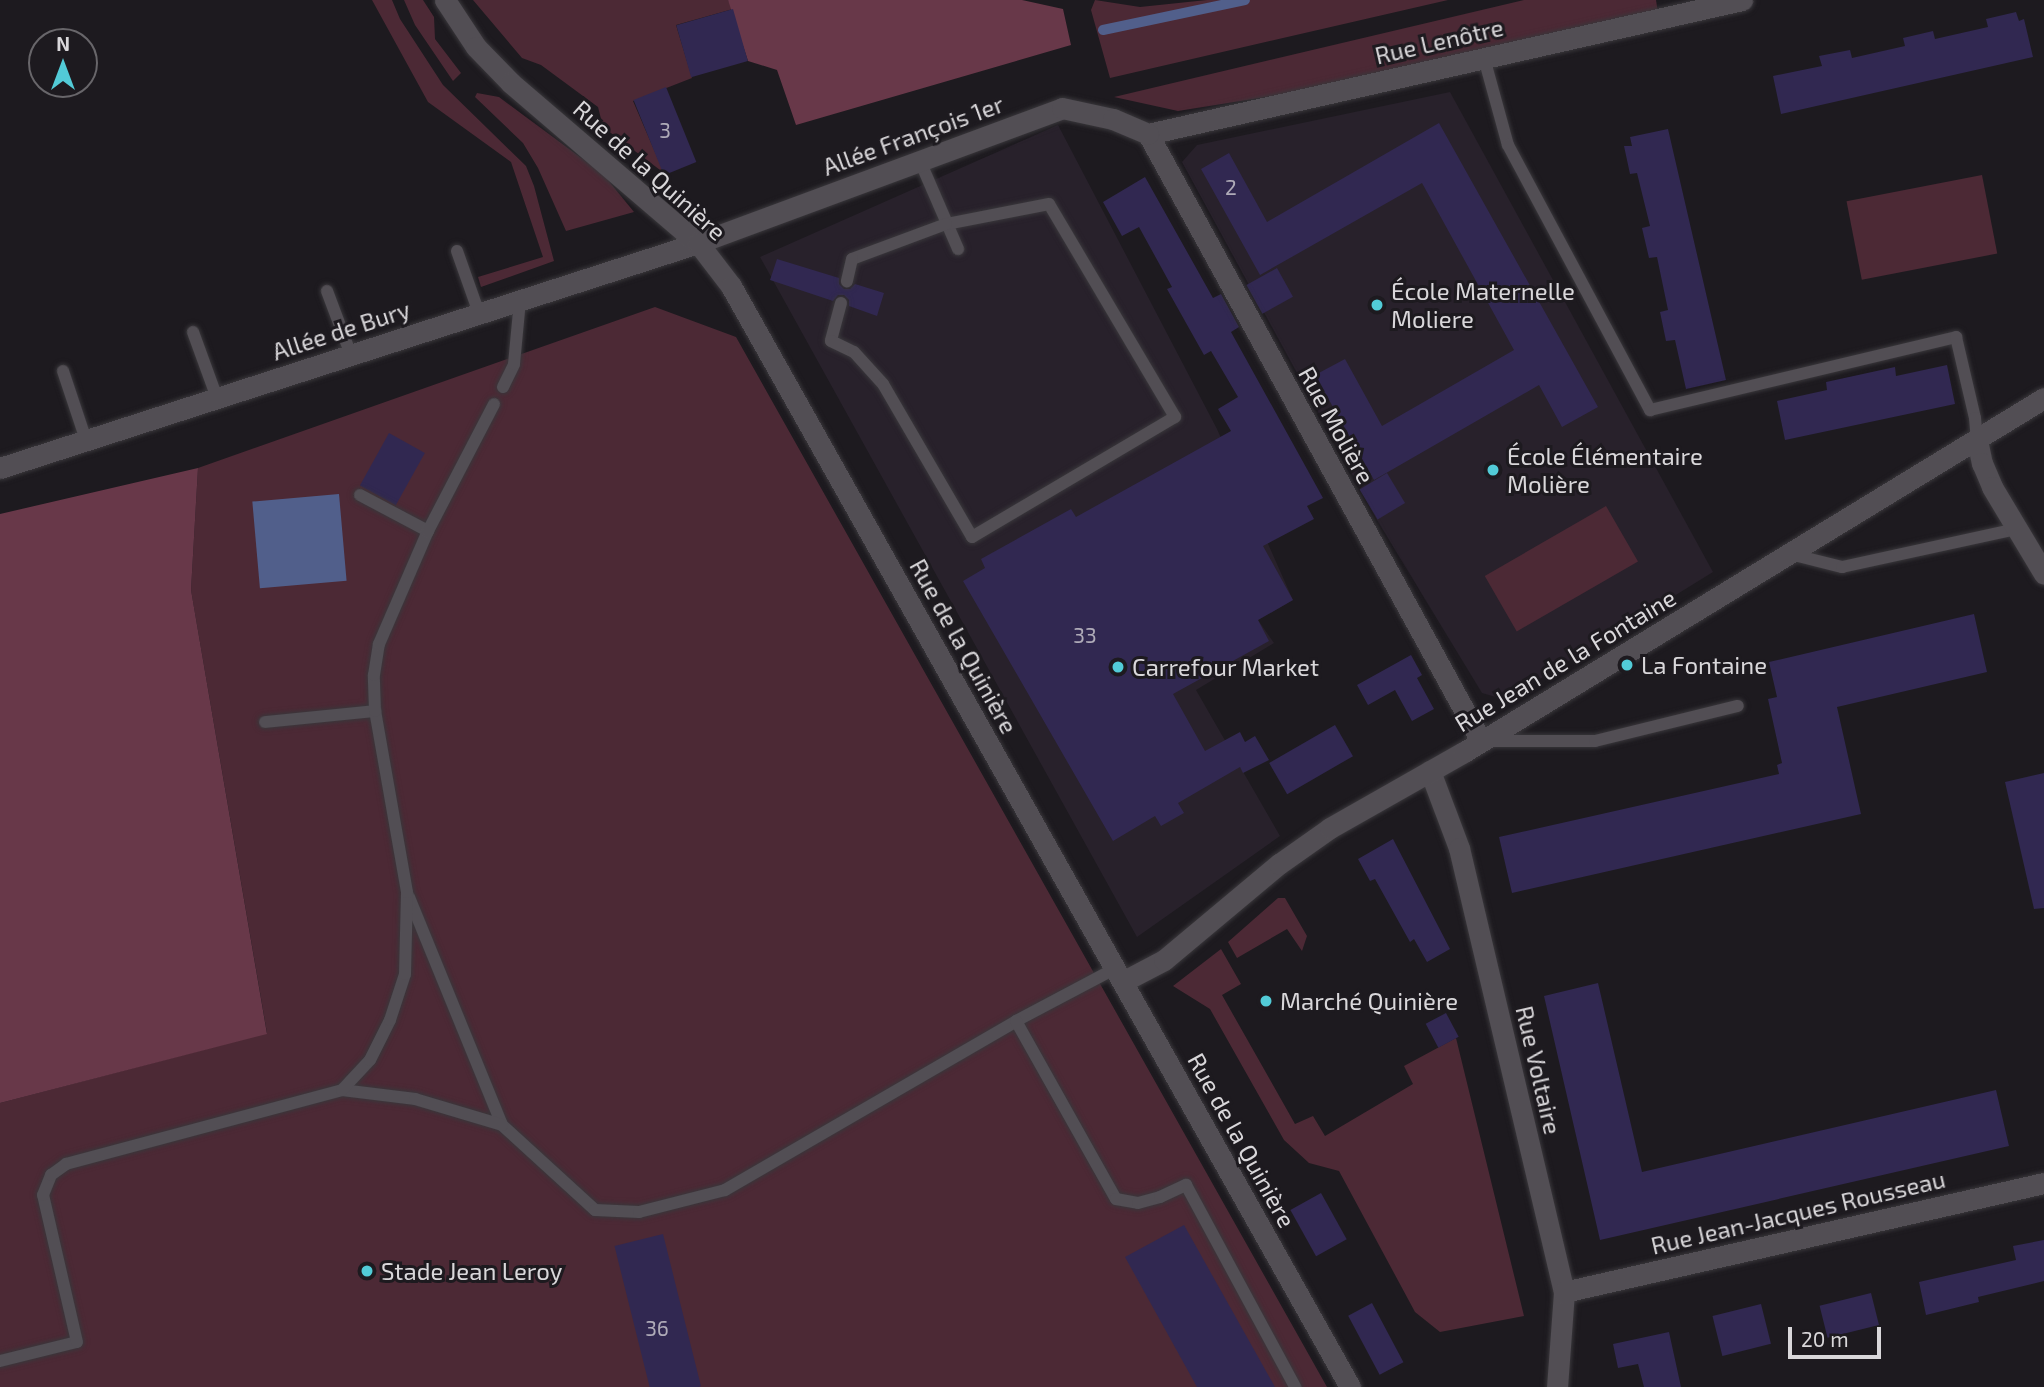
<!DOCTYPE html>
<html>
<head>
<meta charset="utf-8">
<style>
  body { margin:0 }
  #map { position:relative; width:2044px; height:1387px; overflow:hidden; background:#1d1a1f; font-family:"Exo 2",sans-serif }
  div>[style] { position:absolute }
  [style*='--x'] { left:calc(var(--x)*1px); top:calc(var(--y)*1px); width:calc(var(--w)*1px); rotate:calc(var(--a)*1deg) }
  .built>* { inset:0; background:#28212b }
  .green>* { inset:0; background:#4c2935; transform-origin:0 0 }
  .forest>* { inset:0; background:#683849 }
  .water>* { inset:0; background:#515f8b; transform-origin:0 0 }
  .stream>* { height:10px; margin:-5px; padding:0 5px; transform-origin:5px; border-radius:5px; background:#515f8b }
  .building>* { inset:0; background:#312851; transform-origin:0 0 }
  .roads { filter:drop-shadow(0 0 2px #39373b) drop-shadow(0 0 2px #39373b) }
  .lane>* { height:12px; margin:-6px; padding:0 6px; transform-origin:6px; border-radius:6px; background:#524e54 }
  .street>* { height:21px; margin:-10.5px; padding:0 10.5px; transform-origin:10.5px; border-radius:10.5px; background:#524e54 }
  .secondary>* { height:21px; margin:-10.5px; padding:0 10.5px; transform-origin:10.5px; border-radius:10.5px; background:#524e54 }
  .dots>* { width:19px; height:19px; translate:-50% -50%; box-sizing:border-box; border:4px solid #1d1a1f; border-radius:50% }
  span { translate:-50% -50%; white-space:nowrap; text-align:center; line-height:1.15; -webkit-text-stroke:6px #1d1a1f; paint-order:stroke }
  .number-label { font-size:21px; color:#afabb8 }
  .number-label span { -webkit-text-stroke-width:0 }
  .street-label { font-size:24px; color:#d9d7da }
  .poi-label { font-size:24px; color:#d9d7da }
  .left { translate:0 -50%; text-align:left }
  .north { position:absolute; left:28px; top:28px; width:70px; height:70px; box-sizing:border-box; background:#1d1a1f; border:2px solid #68666a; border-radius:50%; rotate:0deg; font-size:19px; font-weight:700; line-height:28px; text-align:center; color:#d9d7da }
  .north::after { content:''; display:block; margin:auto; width:24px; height:32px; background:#52cbd7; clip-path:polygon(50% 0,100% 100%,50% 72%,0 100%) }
  .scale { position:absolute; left:1788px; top:1327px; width:93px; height:32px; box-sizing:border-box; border:4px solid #d9d7da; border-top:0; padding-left:9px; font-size:21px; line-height:24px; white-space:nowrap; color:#d9d7da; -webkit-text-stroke:5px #1d1a1f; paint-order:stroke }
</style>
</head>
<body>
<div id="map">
  <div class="built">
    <i style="clip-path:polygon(1450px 92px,1713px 572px,1506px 700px,1482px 693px,1377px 520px,1182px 162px,1197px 145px)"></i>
    <i style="clip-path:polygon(1058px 125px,1217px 429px,1293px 600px,1258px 620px,1274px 643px,1196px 690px,1280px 836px,1137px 937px,760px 257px)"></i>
  </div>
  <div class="green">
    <i style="clip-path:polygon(372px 0,392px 0,400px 19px,443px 85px,526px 166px,534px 186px,554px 261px,481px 287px,478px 277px,543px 257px,511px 162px,428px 102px)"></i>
    <i style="clip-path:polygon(404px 0,423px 0,434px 17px,435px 39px,461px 73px,453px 81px,415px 25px)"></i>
    <i style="clip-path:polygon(473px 0,728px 0,733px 9px,676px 25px,692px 78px,633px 101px,664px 173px,603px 127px,598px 107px,541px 65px,522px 58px)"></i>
    <i style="clip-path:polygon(1095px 0,1140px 7px,1207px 0,1448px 0,1110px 78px,1091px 10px)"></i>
    <i style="clip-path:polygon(1524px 0,1656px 0,1658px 13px,1279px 95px,1178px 111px,1114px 97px)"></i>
    <i style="clip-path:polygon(477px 93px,499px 97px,603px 174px,634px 212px,566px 231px,538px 168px,523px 143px,475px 97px)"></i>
    <i style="left:1982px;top:175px;width:80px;height:138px;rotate:79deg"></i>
    <i style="clip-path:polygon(655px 307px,736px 337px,1327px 1387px,0 1387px,0 1103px,267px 1033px,191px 590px,198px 468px)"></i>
    <i style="left:1606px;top:506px;width:64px;height:140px;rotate:60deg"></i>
    <i style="clip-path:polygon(1278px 898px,1285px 898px,1307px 936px,1302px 951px,1287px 929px,1237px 958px,1228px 942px)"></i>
    <i style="clip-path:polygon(1221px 949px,1241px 984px,1222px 995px,1295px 1124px,1313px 1116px,1325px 1136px,1413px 1084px,1404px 1066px,1456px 1038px,1524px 1316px,1440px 1332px,1415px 1312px,1339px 1171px,1309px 1163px,1284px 1140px,1210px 1009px,1173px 986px)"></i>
  </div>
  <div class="forest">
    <i style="clip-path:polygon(728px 0,1022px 0,1063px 9px,1071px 45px,796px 125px,777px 70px,748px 61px)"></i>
    <i style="clip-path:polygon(198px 468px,191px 590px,267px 1034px,0 1103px,0 514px)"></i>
  </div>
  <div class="water">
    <i style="left:339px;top:494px;width:87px;height:87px;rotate:85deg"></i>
  </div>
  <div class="stream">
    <i style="--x:1103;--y:30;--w:145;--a:-11.9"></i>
  </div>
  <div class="building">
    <i style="left:733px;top:9px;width:54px;height:59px;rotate:74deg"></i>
    <i style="clip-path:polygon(2016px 12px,2019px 21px,2024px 19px,2033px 57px,1781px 114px,1773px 76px,1822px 66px,1819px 56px,1850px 50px,1852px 58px,1905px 46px,1903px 38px,1933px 31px,1935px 39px,1988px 27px,1986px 19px)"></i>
    <i style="left:666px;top:87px;width:81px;height:35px;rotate:68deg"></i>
    <i style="clip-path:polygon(1439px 123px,1598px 407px,1562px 427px,1539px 385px,1374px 480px,1315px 375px,1345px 359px,1382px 426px,1514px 350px,1422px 183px,1260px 275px,1201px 169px,1229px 153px,1267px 222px)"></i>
    <i style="clip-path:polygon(1668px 129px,1726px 380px,1686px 389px,1675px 340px,1666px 341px,1660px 312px,1668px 310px,1657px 257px,1649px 258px,1642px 228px,1650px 226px,1637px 173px,1630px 174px,1624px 146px,1632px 146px,1630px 137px)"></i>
    <i style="clip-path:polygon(1145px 177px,1213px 298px,1221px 294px,1239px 327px,1231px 332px,1323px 498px,1307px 506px,1314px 519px,1263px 546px,1293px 600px,1258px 620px,1269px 641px,1173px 694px,1205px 751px,1240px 732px,1245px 742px,1255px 736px,1269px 760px,1243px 773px,1240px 767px,1178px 803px,1184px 813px,1161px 826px,1155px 816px,1113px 841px,963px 581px,985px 568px,981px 559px,1071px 509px,1076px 517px,1231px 431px,1218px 409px,1238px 397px,1211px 351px,1204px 355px,1167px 289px,1172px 287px,1139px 227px,1122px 236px,1103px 202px)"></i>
    <i style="clip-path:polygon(777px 259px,839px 278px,839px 284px,844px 289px,850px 289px,855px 284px,884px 293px,877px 316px,849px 306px,849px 300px,844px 295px,838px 295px,833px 301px,770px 280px)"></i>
    <i style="left:1277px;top:268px;width:33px;height:35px;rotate:61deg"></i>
    <i style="clip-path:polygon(1947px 365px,1955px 404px,1785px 440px,1777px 401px,1827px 390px,1826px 382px,1895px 367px,1896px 376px)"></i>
    <i style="left:389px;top:433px;width:41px;height:60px;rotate:29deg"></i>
    <i style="left:1387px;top:473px;width:35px;height:32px;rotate:59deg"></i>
    <i style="clip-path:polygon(1974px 614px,1987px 672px,1837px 707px,1861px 814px,1512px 893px,1499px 837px,1779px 774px,1777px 765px,1782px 763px,1768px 699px,1777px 697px,1769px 662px)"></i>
    <i style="clip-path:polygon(1411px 655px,1422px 675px,1417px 678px,1434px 709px,1412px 721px,1395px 690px,1368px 705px,1357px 685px)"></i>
    <i style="left:1335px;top:725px;width:36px;height:76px;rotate:60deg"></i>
    <i style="clip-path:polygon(2044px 773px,2044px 908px,2034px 909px,2005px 782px)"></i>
    <i style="clip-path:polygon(1393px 839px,1450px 949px,1427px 962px,1414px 939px,1410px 942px,1375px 879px,1370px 881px,1358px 859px)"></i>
    <i style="clip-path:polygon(1598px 983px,1642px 1172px,1996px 1090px,2009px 1146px,1600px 1240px,1544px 996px)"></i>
    <i style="left:1446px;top:1013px;width:27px;height:23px;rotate:62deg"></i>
    <i style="left:1321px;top:1193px;width:53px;height:35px;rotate:61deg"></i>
    <i style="clip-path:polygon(1184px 1225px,1275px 1387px,1197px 1387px,1125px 1257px)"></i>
    <i style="left:663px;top:1234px;width:157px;height:50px;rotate:76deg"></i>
    <i style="clip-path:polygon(2044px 1240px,2044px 1281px,1978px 1297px,1979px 1302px,1926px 1315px,1919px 1282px,2016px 1260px,2013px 1246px)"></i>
    <i style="left:1871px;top:1293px;width:33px;height:53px;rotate:76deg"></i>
    <i style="left:1372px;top:1303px;width:67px;height:27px;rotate:62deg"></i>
    <i style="left:1761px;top:1304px;width:41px;height:50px;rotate:76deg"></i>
    <i style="clip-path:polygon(1669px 1332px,1681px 1387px,1644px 1387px,1638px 1364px,1618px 1368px,1613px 1344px)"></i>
  </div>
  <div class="roads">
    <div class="lane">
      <i style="--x:1484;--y:58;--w:90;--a:74.6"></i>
      <i style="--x:1508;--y:145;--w:301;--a:61.8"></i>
      <i style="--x:1650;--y:410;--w:315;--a:-13.4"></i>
      <i style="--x:1956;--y:337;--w:83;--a:76.8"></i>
      <i style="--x:1975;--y:418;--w:22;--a:85"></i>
      <i style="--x:920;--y:161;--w:96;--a:66.6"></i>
      <i style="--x:457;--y:251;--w:66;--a:70.5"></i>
      <i style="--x:327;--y:291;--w:68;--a:69.4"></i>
      <i style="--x:841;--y:303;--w:39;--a:105"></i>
      <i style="--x:831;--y:341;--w:25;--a:26"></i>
      <i style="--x:854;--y:352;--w:43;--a:47.8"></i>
      <i style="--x:883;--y:384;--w:177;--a:59.8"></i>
      <i style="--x:972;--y:537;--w:236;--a:-30.6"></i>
      <i style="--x:1175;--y:417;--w:247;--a:-120.6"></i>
      <i style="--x:1049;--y:204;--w:105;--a:169"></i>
      <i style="--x:946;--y:224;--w:100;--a:159.6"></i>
      <i style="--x:852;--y:259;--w:23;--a:103"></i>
      <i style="--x:193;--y:332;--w:70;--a:70"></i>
      <i style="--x:63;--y:371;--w:73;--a:71.6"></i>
      <i style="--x:503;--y:387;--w:25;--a:-64"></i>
      <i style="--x:514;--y:364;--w:64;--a:-84.6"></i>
      <i style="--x:360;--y:495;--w:77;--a:27.9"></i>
      <i style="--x:1790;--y:554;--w:54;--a:14"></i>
      <i style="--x:1842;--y:567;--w:179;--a:-12.3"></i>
      <i style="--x:265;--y:722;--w:111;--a:-5.7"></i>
      <i style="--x:1484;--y:741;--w:111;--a:0"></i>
      <i style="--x:1595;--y:741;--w:147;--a:-13.8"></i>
      <i style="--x:409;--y:897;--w:246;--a:67.8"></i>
      <i style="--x:502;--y:1125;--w:126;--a:42.4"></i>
      <i style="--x:595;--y:1210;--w:44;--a:2.6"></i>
      <i style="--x:639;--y:1212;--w:89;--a:-14.3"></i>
      <i style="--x:725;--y:1190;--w:337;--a:-30.1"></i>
      <i style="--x:1016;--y:1021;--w:113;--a:-27.9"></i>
      <i style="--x:1016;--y:1021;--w:204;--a:60.7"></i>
      <i style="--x:1116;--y:1199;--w:22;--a:10"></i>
      <i style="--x:1138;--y:1203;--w:23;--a:-15"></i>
      <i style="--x:1160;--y:1197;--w:29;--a:-25"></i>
      <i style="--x:1186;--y:1185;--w:230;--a:61.6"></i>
      <i style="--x:342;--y:1090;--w:74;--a:7"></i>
      <i style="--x:415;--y:1099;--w:91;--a:16.6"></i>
      <i style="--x:0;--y:1361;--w:79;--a:-13.9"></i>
      <i style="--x:77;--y:1342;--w:151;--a:-103"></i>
      <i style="--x:43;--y:1195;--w:22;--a:-68"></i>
      <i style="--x:51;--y:1175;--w:19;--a:-36"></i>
      <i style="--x:66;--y:1164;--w:286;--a:-15"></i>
      <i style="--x:342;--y:1090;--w:41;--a:-47"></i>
      <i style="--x:370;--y:1060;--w:45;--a:-63.4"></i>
      <i style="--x:390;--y:1020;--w:48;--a:-71.9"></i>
      <i style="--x:405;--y:974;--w:82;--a:-88.6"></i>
      <i style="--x:407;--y:892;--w:184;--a:-100"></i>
      <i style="--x:375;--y:711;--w:36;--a:-92"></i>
      <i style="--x:374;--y:675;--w:31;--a:-81"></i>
      <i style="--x:379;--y:644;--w:123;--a:-66.6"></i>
      <i style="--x:428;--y:531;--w:143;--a:-62.5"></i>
    </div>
    <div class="street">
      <i style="--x:1148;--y:134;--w:692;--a:61.25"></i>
      <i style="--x:1148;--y:134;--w:609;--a:-12.71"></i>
      <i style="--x:1977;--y:440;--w:24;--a:78"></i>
      <i style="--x:1982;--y:463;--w:26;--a:67"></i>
      <i style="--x:1992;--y:487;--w:101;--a:59.1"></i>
      <i style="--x:0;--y:468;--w:733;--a:-17.87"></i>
      <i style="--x:698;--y:243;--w:388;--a:-20.3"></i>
      <i style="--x:1062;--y:108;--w:52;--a:12.2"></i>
      <i style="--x:1113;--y:119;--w:38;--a:23"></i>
      <i style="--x:1430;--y:771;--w:82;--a:69.4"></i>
      <i style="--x:1459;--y:848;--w:456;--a:76.7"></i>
      <i style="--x:1564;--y:1292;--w:95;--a:94.2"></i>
      <i style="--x:1124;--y:981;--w:45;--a:-27.7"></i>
      <i style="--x:1164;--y:960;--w:150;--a:-39.9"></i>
      <i style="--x:1279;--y:864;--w:62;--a:-35.2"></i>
      <i style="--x:1330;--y:828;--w:154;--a:-29.6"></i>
      <i style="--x:1464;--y:752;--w:679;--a:-31.4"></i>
      <i style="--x:1564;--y:1292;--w:492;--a:-12.8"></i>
    </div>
    <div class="secondary">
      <i style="--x:445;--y:0;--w:56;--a:56.6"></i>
      <i style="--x:476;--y:47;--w:50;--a:45.8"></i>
      <i style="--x:511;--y:83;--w:246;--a:40.6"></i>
      <i style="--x:698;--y:243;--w:54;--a:52.5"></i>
      <i style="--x:731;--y:286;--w:1263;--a:60.65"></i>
    </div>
  </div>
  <div class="dots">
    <i style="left:1377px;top:305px;background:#52cbd7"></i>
    <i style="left:1493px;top:470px;background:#52cbd7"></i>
    <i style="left:1627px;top:665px;background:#52cbd7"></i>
    <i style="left:1118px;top:667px;background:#52cbd7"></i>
    <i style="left:1266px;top:1001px;background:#52cbd7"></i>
    <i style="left:367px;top:1271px;background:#52cbd7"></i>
  </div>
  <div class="number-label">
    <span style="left:665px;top:130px">3</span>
    <span style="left:1231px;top:187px">2</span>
    <span style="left:1085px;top:635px">33</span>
    <span style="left:657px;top:1328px">36</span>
  </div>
  <div class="street-label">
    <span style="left:1439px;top:41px;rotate:-13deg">Rue Lenôtre</span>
    <span style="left:913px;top:135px;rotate:-20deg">Allée François 1er</span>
    <span style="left:650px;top:170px;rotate:42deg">Rue de la Quinière</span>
    <span style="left:341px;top:330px;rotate:-18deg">Allée de Bury</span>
    <span style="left:1337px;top:425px;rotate:61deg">Rue Molière</span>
    <span style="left:964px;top:646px;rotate:61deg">Rue de la Quinière</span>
    <span style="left:1565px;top:660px;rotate:-31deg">Rue Jean de la Fontaine</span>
    <span style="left:1539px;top:1070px;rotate:77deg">Rue Voltaire</span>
    <span style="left:1242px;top:1140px;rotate:61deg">Rue de la Quinière</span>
    <span style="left:1798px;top:1212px;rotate:-13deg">Rue Jean-Jacques Rousseau</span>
  </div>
  <div class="poi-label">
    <span class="left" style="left:1391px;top:305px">École Maternelle<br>Moliere</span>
    <span class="left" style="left:1507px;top:470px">École Élémentaire<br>Molière</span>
    <span class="left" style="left:1641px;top:665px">La Fontaine</span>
    <span class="left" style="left:1132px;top:667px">Carrefour Market</span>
    <span class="left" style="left:1280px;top:1001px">Marché Quinière</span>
    <span class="left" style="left:381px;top:1271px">Stade Jean Leroy</span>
  </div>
  <div class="north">N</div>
  <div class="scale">20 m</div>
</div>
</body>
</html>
